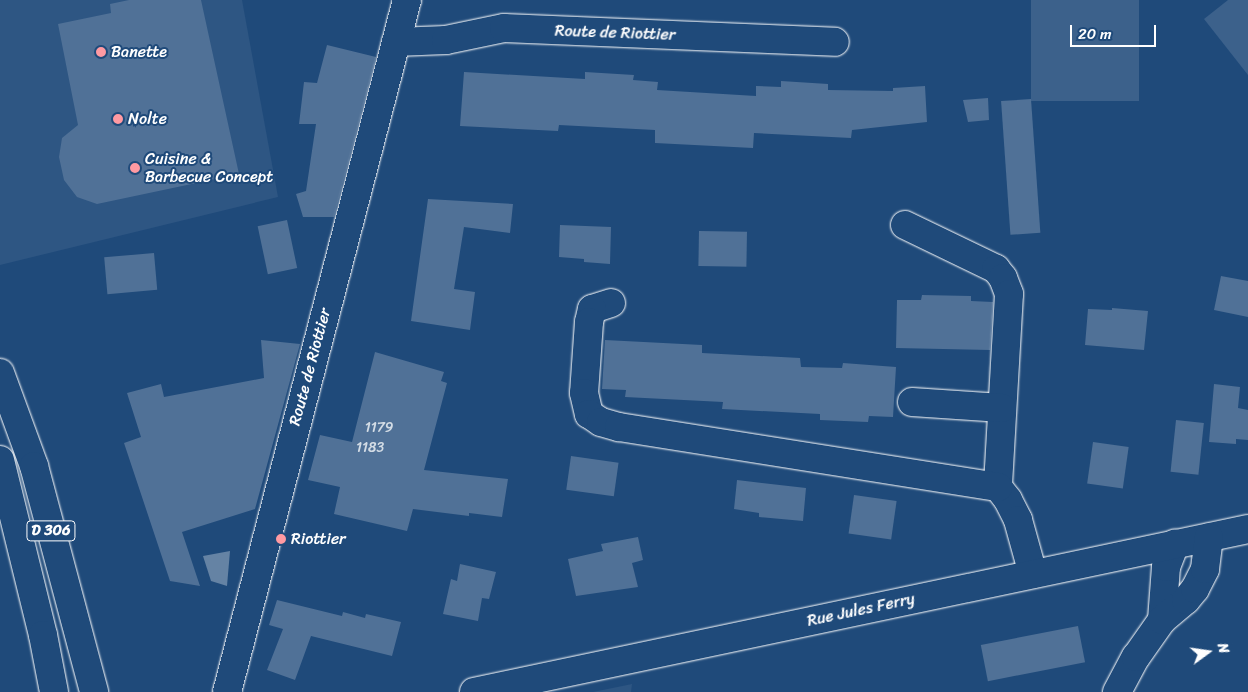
<!DOCTYPE html>
<html>
<head>
<meta charset="utf-8">
<style>
  body { margin:0 }
  #map { position:relative; width:1248px; height:692px; overflow:hidden; background:#1f4a7a; font-family:Sriracha,sans-serif }
  div>[style] { position:absolute }
  [style*='--x'] { left:calc(var(--x)*1px); top:calc(var(--y)*1px); width:calc(var(--w)*1px); rotate:calc(var(--a)*1deg) }
  .built>* { inset:0; background:#2e5683 }
  .green>* { inset:0; background:#3c618b; transform-origin:0 0 }
  .water>* { inset:0; background:#6583a4 }
  .building>* { inset:0; background:#507197; transform-origin:0 0 }
  .roads { filter:drop-shadow(0 0 1px #fff) drop-shadow(0 0 1px #fff) }
  .minor>* { height:28px; margin:-14px; padding:0 14px; transform-origin:14px; border-radius:14px; background:#1f4a7a }
  .major>* { height:28px; margin:-14px; padding:0 14px; transform-origin:14px; border-radius:14px; background:#1f4a7a }
  .dots>* { width:14px; height:14px; translate:-50% -50%; box-sizing:border-box; border:2px solid #1f4a7a; border-radius:50% }
  span { translate:-50% -50%; white-space:nowrap; text-align:center; line-height:1.15; -webkit-text-stroke:4px #1f4a7a; paint-order:stroke }
  .number-label { font-size:14px; color:#d3dce5 }
  .number-label span { -webkit-text-stroke-width:0 }
  .shield-label span { padding:1px 4px; background:#1f4a7a; border:1px solid; border-radius:4px; -webkit-text-stroke-width:0 }
  .shield-label { font-size:15px; color:#fff; font-weight:700 }
  .street-label { font-size:16px; color:#fff }
  .poi-label { font-size:16px; color:#fff }
  .left { translate:0 -50%; text-align:left }
  .north { position:absolute; left:1183px; top:627px; width:50px; height:50px; -webkit-text-stroke:4px #1f4a7a; paint-order:stroke; rotate:76deg; font-size:14px; font-weight:700; line-height:20px; text-align:center; color:#fff }
  .north::after { content:''; display:block; margin:auto; width:18px; height:22px; background:#fff; clip-path:polygon(50% 0,100% 100%,50% 72%,0 100%) }
  .scale { position:absolute; left:1070px; top:25px; width:86px; height:22px; box-sizing:border-box; border:2px solid #fff; border-top:0; padding-left:6px; font-size:15px; line-height:18px; white-space:nowrap; color:#fff; -webkit-text-stroke:4px #1f4a7a; paint-order:stroke }
</style>
</head>
<body>
<div id="map">
  <div class="built">
    <i style="clip-path:polygon(0 0,242px 0,278px 197px,0 265px)"></i>
    <i style="clip-path:polygon(632px 684px,631px 692px,593px 692px)"></i>
  </div>
  <div class="green">
    <i style="left:1031px;top:0;width:108px;height:101px"></i>
    <i style="clip-path:polygon(1228px 0,1248px 0,1248px 75px,1204px 19px)"></i>
  </div>
  <div class="water">
    <i style="clip-path:polygon(230px 551px,227px 586px,211px 581px,203px 556px)"></i>
  </div>
  <div class="building">
    <i style="clip-path:polygon(129px 0,201px 0,239px 174px,97px 204px,77px 197px,64px 180px,59px 157px,62px 138px,78px 125px,58px 24px,111px 13px,110px 4px)"></i>
    <i style="clip-path:polygon(327px 45px,376px 57px,334px 217px,303px 217px,296px 194px,306px 191px,316px 124px,299px 124px,304px 82px,317px 83px)"></i>
    <i style="clip-path:polygon(464px 72px,585px 79px,585px 72px,634px 75px,633px 80px,658px 82px,657px 90px,756px 96px,756px 86px,781px 87px,781px 81px,828px 84px,828px 90px,893px 91px,893px 88px,925px 86px,927px 122px,852px 130px,851px 138px,754px 133px,753px 148px,655px 143px,655px 130px,559px 125px,558px 131px,460px 126px)"></i>
    <i style="clip-path:polygon(988px 98px,989px 120px,968px 122px,963px 100px)"></i>
    <i style="left:1031px;top:99px;width:134px;height:30px;rotate:86deg"></i>
    <i style="clip-path:polygon(428px 199px,513px 204px,510px 233px,464px 227px,454px 289px,475px 292px,470px 330px,411px 321px)"></i>
    <i style="left:287px;top:220px;width:49px;height:30px;rotate:78deg"></i>
    <i style="clip-path:polygon(560px 225px,611px 227px,610px 264px,584px 262px,584px 259px,559px 257px)"></i>
    <i style="left:699px;top:231px;width:48px;height:35px;rotate:1deg"></i>
    <i style="left:154px;top:253px;width:37px;height:50px;rotate:85deg"></i>
    <i style="clip-path:polygon(1221px 276px,1248px 281px,1248px 317px,1214px 310px)"></i>
    <i style="clip-path:polygon(922px 295px,971px 296px,971px 301px,993px 302px,990px 350px,896px 348px,897px 300px,921px 300px)"></i>
    <i style="clip-path:polygon(1112px 308px,1148px 311px,1144px 350px,1085px 345px,1088px 309px,1112px 310px)"></i>
    <i style="clip-path:polygon(261px 340px,300px 344px,255px 509px,182px 532px,200px 586px,170px 581px,124px 443px,141px 437px,127px 393px,161px 384px,164px 397px,264px 378px)"></i>
    <i style="clip-path:polygon(605px 340px,702px 345px,702px 353px,800px 358px,801px 367px,842px 368px,843px 363px,896px 367px,893px 417px,869px 416px,868px 422px,820px 420px,820px 414px,722px 409px,723px 402px,625px 397px,626px 390px,602px 389px)"></i>
    <i style="clip-path:polygon(375px 352px,444px 372px,441px 381px,447px 383px,424px 470px,508px 479px,502px 517px,469px 513px,469px 516px,413px 509px,407px 531px,334px 514px,340px 487px,308px 480px,320px 435px,352px 442px)"></i>
    <i style="clip-path:polygon(1214px 384px,1240px 387px,1238px 408px,1248px 410px,1248px 440px,1236px 439px,1236px 444px,1209px 442px)"></i>
    <i style="left:1176px;top:420px;width:28px;height:52px;rotate:6deg"></i>
    <i style="left:1093px;top:442px;width:36px;height:42px;rotate:8deg"></i>
    <i style="left:571px;top:456px;width:48px;height:34px;rotate:8deg"></i>
    <i style="clip-path:polygon(737px 480px,806px 488px,803px 521px,759px 517px,759px 513px,734px 509px)"></i>
    <i style="left:854px;top:495px;width:43px;height:39px;rotate:8deg"></i>
    <i style="clip-path:polygon(638px 537px,643px 560px,632px 563px,638px 587px,576px 596px,568px 559px,603px 551px,601px 544px)"></i>
    <i style="clip-path:polygon(460px 564px,496px 572px,489px 599px,482px 598px,478px 621px,443px 614px,451px 579px,457px 581px)"></i>
    <i style="clip-path:polygon(277px 600px,342px 616px,343px 612px,365px 618px,366px 614px,401px 622px,392px 656px,311px 636px,295px 680px,267px 670px,283px 629px,269px 625px)"></i>
    <i style="left:1078px;top:626px;width:37px;height:99px;rotate:79deg"></i>
  </div>
  <div class="roads">
    <div class="minor">
      <i style="--x:396;--y:42;--w:50;--a:-2.3"></i>
      <i style="--x:446;--y:40;--w:59;--a:-11.7"></i>
      <i style="--x:504;--y:28;--w:331;--a:2.4"></i>
      <i style="--x:905;--y:225;--w:101;--a:25.8"></i>
      <i style="--x:996;--y:269;--w:11;--a:52"></i>
      <i style="--x:1003;--y:278;--w:17;--a:69"></i>
      <i style="--x:1009;--y:294;--w:193;--a:93.3"></i>
      <i style="--x:998;--y:487;--w:16;--a:52"></i>
      <i style="--x:1008;--y:500;--w:22;--a:63"></i>
      <i style="--x:1018;--y:520;--w:56;--a:74.5"></i>
      <i style="--x:611;--y:303;--w:20;--a:162"></i>
      <i style="--x:592;--y:309;--w:13;--a:103"></i>
      <i style="--x:589;--y:322;--w:71;--a:94"></i>
      <i style="--x:584;--y:393;--w:22;--a:77"></i>
      <i style="--x:589;--y:414;--w:14;--a:34"></i>
      <i style="--x:601;--y:422;--w:19;--a:16"></i>
      <i style="--x:619;--y:427;--w:384;--a:9"></i>
      <i style="--x:912;--y:402;--w:90;--a:3.8"></i>
      <i style="--x:1162;--y:620;--w:53;--a:-85.7"></i>
      <i style="--x:1166;--y:567;--w:25;--a:-69"></i>
      <i style="--x:227;--y:692;--w:715;--a:-75.42"></i>
      <i style="--x:474;--y:692;--w:791;--a:-11.89"></i>
      <i style="--x:1117;--y:692;--w:40;--a:-62"></i>
      <i style="--x:1136;--y:657;--w:45;--a:-54.9"></i>
      <i style="--x:1162;--y:620;--w:31;--a:-40"></i>
      <i style="--x:1186;--y:600;--w:14;--a:-51"></i>
      <i style="--x:1195;--y:589;--w:22;--a:-63"></i>
      <i style="--x:1205;--y:569;--w:32;--a:-83"></i>
    </div>
    <div class="major">
      <i style="--x:0;--y:373;--w:99;--a:69.9"></i>
      <i style="--x:34;--y:466;--w:234;--a:75.1"></i>
      <i style="--x:0;--y:460;--w:180;--a:76.2"></i>
      <i style="--x:43;--y:635;--w:58;--a:79.1"></i>
    </div>
  </div>
  <div class="dots">
    <i style="left:101px;top:52px;background:#ff9aa2"></i>
    <i style="left:118px;top:119px;background:#ff9aa2"></i>
    <i style="left:135px;top:168px;background:#ff9aa2"></i>
    <i style="left:281px;top:539px;background:#ff9aa2"></i>
  </div>
  <div class="number-label">
    <span style="left:379px;top:428px">1179</span>
    <span style="left:370px;top:448px">1183</span>
  </div>
  <div class="shield-label">
    <span style="left:51px;top:531px">D 306</span>
  </div>
  <div class="street-label">
    <span style="left:615px;top:33px;rotate:2deg">Route de Riottier</span>
    <span style="left:310px;top:367px;rotate:-75deg">Route de Riottier</span>
    <span style="left:861px;top:610px;rotate:-12deg">Rue Jules Ferry</span>
  </div>
  <div class="poi-label">
    <span class="left" style="left:111px;top:52px">Banette</span>
    <span class="left" style="left:128px;top:119px">Nolte</span>
    <span class="left" style="left:145px;top:168px">Cuisine &amp;<br>Barbecue Concept</span>
    <span class="left" style="left:291px;top:539px">Riottier</span>
  </div>
  <div class="north">N</div>
  <div class="scale">20 m</div>
</div>
</body>
</html>
